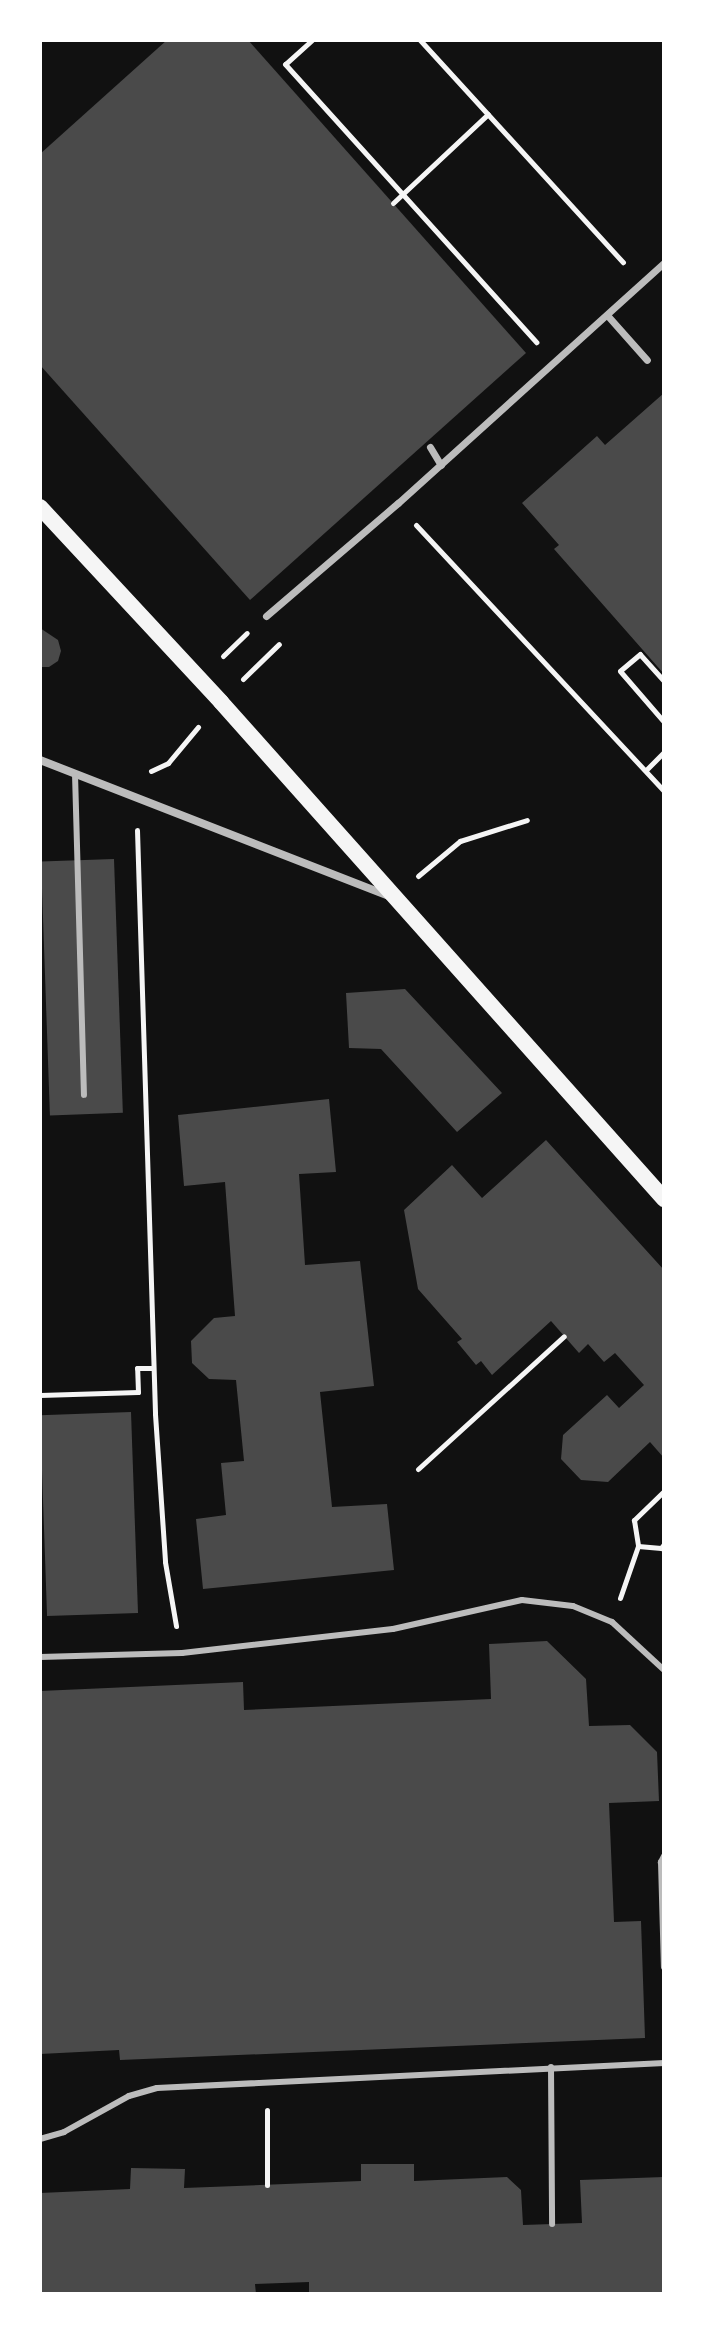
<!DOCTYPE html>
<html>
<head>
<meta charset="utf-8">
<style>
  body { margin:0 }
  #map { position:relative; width:704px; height:2334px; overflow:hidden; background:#111; font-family:"Fira Sans Condensed",sans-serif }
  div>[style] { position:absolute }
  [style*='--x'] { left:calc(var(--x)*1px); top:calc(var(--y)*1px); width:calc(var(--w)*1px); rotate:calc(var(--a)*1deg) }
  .building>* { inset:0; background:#4a4a4a; transform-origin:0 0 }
  .path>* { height:5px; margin:-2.5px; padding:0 2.5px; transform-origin:2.5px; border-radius:2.5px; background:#f5f5f5 }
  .service>* { height:6px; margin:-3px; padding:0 3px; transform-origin:3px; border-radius:3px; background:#bcbcbc }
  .pedestrian>* { height:7px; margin:-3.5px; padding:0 3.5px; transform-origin:3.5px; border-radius:3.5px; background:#bcbcbc }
  .minor>* { height:8px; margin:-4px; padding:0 4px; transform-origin:4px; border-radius:4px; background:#bcbcbc }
  .secondary>* { height:16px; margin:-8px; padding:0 8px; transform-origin:8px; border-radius:8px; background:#f5f5f5 }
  span { translate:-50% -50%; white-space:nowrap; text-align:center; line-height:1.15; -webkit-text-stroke:6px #fff; paint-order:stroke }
  .frame { position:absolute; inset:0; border:42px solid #fff; pointer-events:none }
</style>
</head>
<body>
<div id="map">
  <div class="building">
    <i style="clip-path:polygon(167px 40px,248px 40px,526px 353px,250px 600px,40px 365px,40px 154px)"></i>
    <i style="clip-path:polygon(664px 393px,664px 674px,554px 549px,559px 545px,522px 503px,597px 436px,605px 445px)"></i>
    <i style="clip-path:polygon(40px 628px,58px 640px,61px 651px,58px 661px,49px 667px,40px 667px)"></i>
    <i style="left:114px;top:859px;width:254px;height:73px;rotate:88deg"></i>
    <i style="clip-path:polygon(405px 989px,502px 1093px,457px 1132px,381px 1049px,349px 1048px,346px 993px)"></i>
    <i style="clip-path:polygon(329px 1099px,336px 1172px,299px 1174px,305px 1265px,360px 1261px,374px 1386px,320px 1392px,332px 1507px,387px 1504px,394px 1570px,203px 1589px,196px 1519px,226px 1515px,221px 1463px,244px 1461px,236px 1380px,209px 1379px,192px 1363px,191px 1341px,214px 1318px,235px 1316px,225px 1182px,184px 1186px,178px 1115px)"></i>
    <i style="clip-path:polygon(546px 1140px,664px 1270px,664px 1458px,650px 1442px,608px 1482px,581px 1480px,561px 1459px,563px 1435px,607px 1395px,619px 1408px,644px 1385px,615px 1353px,604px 1362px,588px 1344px,579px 1353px,551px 1321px,492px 1375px,481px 1361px,476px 1365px,457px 1342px,462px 1339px,418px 1289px,404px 1210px,452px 1165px,482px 1198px)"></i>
    <i style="left:131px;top:1412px;width:201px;height:91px;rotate:88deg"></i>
    <i style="clip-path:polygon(547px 1641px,586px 1679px,589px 1726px,630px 1725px,657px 1752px,659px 1801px,609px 1803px,614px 1922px,641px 1921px,645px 2038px,120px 2060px,119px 2050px,40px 2054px,40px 1691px,243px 1682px,244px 1710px,491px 1699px,489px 1644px)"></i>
    <i style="clip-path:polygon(361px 2164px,414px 2164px,414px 2181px,507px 2177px,521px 2190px,523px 2225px,582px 2223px,580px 2180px,664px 2177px,664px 2294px,309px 2294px,309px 2282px,255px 2284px,256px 2294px,40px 2294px,40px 2193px,130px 2189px,131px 2168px,185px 2169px,184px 2188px,361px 2181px)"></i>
  </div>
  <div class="path">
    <i style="--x:312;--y:40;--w:36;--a:138"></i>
    <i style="--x:285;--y:64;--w:375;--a:47.9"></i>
    <i style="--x:420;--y:40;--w:301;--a:47.6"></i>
    <i style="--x:393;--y:203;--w:130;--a:-43.1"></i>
    <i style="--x:416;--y:525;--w:364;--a:47"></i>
    <i style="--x:223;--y:656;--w:33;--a:-44"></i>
    <i style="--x:243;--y:679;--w:50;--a:-44.2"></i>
    <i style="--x:664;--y:681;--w:36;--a:-132"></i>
    <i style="--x:640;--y:654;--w:26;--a:140"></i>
    <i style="--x:620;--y:671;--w:67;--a:49.2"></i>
    <i style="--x:646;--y:770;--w:25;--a:-45"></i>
    <i style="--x:151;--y:771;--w:19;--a:-25"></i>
    <i style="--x:168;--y:763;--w:47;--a:-50.2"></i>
    <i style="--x:137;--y:830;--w:584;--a:88.23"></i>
    <i style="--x:155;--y:1414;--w:148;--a:86.1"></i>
    <i style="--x:165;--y:1562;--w:65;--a:80.2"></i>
    <i style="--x:418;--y:876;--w:55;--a:-39.8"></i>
    <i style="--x:460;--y:841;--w:70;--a:-17.4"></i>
    <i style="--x:40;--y:1395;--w:98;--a:-1.8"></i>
    <i style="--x:138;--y:1392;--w:24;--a:-92"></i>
    <i style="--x:137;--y:1368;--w:16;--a:0"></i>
    <i style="--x:418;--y:1469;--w:197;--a:-42.3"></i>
    <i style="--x:664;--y:1491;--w:42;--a:136"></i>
    <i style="--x:634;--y:1520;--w:26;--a:81"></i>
    <i style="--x:638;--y:1546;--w:23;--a:5"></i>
    <i style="--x:661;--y:1548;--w:5;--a:-53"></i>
    <i style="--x:620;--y:1598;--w:55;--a:-70.9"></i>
    <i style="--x:267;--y:2110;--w:75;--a:90"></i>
  </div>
  <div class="service">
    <i style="--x:75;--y:774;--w:321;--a:88.4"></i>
    <i style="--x:40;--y:1657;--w:142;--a:-1.6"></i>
    <i style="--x:182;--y:1653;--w:212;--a:-6.5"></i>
    <i style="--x:393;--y:1629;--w:132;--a:-12.7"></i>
    <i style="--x:522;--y:1600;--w:51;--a:6.7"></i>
    <i style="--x:573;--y:1606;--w:42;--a:22.3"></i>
    <i style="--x:612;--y:1622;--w:71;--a:42.7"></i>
    <i style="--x:664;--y:1856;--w:7;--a:117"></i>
    <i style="--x:661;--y:1862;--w:105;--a:88.4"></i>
    <i style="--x:551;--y:2067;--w:157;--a:89.6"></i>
    <i style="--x:40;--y:2139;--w:25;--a:-16"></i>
    <i style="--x:64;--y:2132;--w:74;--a:-29"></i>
    <i style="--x:129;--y:2096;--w:29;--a:-16"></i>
    <i style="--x:157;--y:2088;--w:508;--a:-2.82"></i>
  </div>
  <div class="pedestrian">
    <i style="--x:607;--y:315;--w:60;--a:48.4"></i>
    <i style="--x:430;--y:447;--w:21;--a:59"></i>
    <i style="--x:266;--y:616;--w:174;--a:-40.6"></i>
    <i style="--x:398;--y:503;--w:358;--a:-42.1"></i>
  </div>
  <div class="minor">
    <i style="--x:40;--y:760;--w:374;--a:21.3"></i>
  </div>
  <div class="secondary">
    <i style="--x:40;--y:507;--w:266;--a:47.1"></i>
    <i style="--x:221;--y:702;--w:666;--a:48.29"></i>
  </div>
  <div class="frame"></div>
</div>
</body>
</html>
